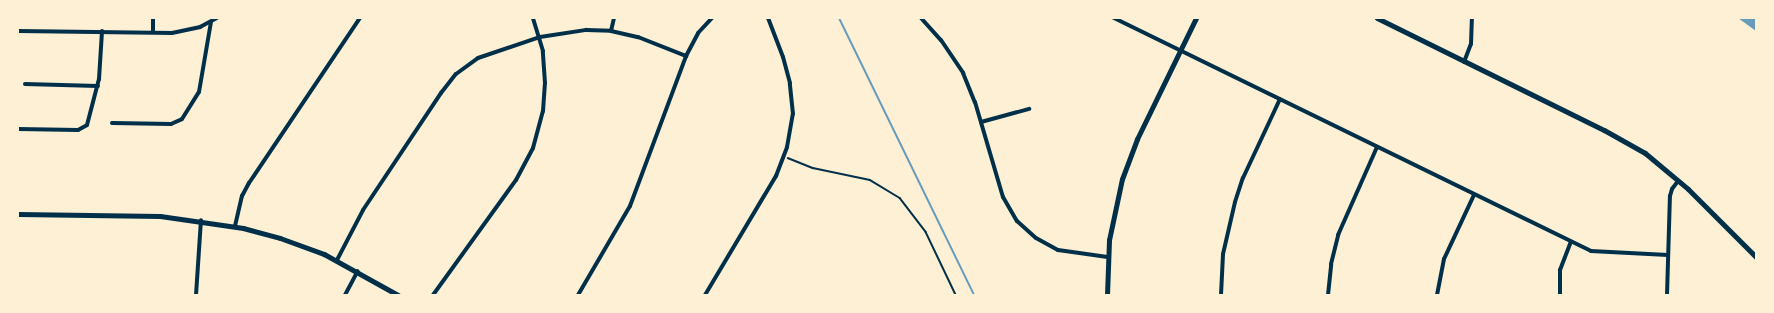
<!DOCTYPE html>
<html>
<head>
<meta charset="utf-8">
<style>
  body { margin:0 }
  #map { position:relative; width:1774px; height:313px; overflow:hidden; background:#fdf0d5; font-family:Poppins,sans-serif }
  div>[style] { position:absolute }
  [style*='--x'] { left:calc(var(--x)*1px); top:calc(var(--y)*1px); width:calc(var(--w)*1px); rotate:calc(var(--a)*1deg) }
  .water>* { inset:0; background:#669bbc }
  .stream>* { height:2px; margin:-1px; padding:0 1px; transform-origin:1px; border-radius:1px; background:#669bbc }
  .path>* { height:1.5px; margin:-0.75px; padding:0 0.75px; transform-origin:0.75px; border-radius:0.75px; background:#003049 }
  .minor>* { height:4px; margin:-2px; padding:0 2px; transform-origin:2px; border-radius:2px; background:#003049 }
  .tertiary>* { height:5px; margin:-2.5px; padding:0 2.5px; transform-origin:2.5px; border-radius:2.5px; background:#003049 }
  span { translate:-50% -50%; white-space:nowrap; text-align:center; line-height:1.15; -webkit-text-stroke:3px #fdf0d5; paint-order:stroke }
  .frame { position:absolute; inset:0; border:19px solid #fdf0d5; pointer-events:none }
</style>
</head>
<body>
<div id="map">
  <div class="water">
    <i style="clip-path:polygon(1738px 18px,1756px 18px,1756px 31px)"></i>
  </div>
  <div class="stream">
    <i style="--x:839;--y:18;--w:308;--a:64"></i>
  </div>
  <div class="path">
    <i style="--x:788;--y:158;--w:27;--a:22"></i>
    <i style="--x:813;--y:168;--w:58;--a:11.9"></i>
    <i style="--x:870;--y:180;--w:35;--a:31"></i>
    <i style="--x:900;--y:198;--w:43;--a:52.6"></i>
    <i style="--x:926;--y:232;--w:70;--a:64.5"></i>
  </div>
  <div class="minor">
    <i style="--x:153;--y:18;--w:14;--a:90"></i>
    <i style="--x:921;--y:18;--w:30;--a:48"></i>
    <i style="--x:941;--y:40;--w:40;--a:56"></i>
    <i style="--x:963;--y:73;--w:31;--a:68"></i>
    <i style="--x:975;--y:102;--w:99;--a:73.6"></i>
    <i style="--x:1003;--y:197;--w:28;--a:60"></i>
    <i style="--x:1017;--y:221;--w:25;--a:42"></i>
    <i style="--x:1036;--y:238;--w:25;--a:29"></i>
    <i style="--x:1058;--y:250;--w:50;--a:8"></i>
    <i style="--x:1114;--y:18;--w:531;--a:26.03"></i>
    <i style="--x:1591;--y:251;--w:77;--a:3"></i>
    <i style="--x:18;--y:31;--w:154;--a:0.7"></i>
    <i style="--x:172;--y:33;--w:29;--a:-12"></i>
    <i style="--x:200;--y:27;--w:19;--a:-28"></i>
    <i style="--x:611;--y:31;--w:13;--a:-77"></i>
    <i style="--x:1464;--y:62;--w:19;--a:-69"></i>
    <i style="--x:1471;--y:44;--w:26;--a:-88"></i>
    <i style="--x:25;--y:84;--w:73;--a:1.6"></i>
    <i style="--x:981;--y:122;--w:50;--a:-15.2"></i>
    <i style="--x:112;--y:123;--w:59;--a:1"></i>
    <i style="--x:171;--y:124;--w:12;--a:-24"></i>
    <i style="--x:182;--y:119;--w:32;--a:-58"></i>
    <i style="--x:199;--y:92;--w:71;--a:-80.3"></i>
    <i style="--x:18;--y:129;--w:60;--a:1"></i>
    <i style="--x:78;--y:130;--w:10;--a:-29"></i>
    <i style="--x:87;--y:125;--w:48;--a:-75.4"></i>
    <i style="--x:99;--y:79;--w:48;--a:-86.4"></i>
    <i style="--x:235;--y:226;--w:31;--a:-77"></i>
    <i style="--x:242;--y:196;--w:15;--a:-62"></i>
    <i style="--x:249;--y:183;--w:199;--a:-56.1"></i>
    <i style="--x:337;--y:260;--w:56;--a:-62.5"></i>
    <i style="--x:363;--y:210;--w:141;--a:-56.3"></i>
    <i style="--x:441;--y:93;--w:24;--a:-52"></i>
    <i style="--x:456;--y:74;--w:27;--a:-36"></i>
    <i style="--x:478;--y:58;--w:65;--a:-18.7"></i>
    <i style="--x:540;--y:37;--w:47;--a:-8.7"></i>
    <i style="--x:586;--y:30;--w:25;--a:2"></i>
    <i style="--x:611;--y:31;--w:28;--a:13"></i>
    <i style="--x:638;--y:37;--w:52;--a:21.6"></i>
    <i style="--x:196;--y:295;--w:75;--a:-86.2"></i>
    <i style="--x:345;--y:295;--w:27;--a:-62"></i>
    <i style="--x:433;--y:295;--w:142;--a:-54.2"></i>
    <i style="--x:516;--y:180;--w:36;--a:-62"></i>
    <i style="--x:533;--y:148;--w:38;--a:-75"></i>
    <i style="--x:543;--y:111;--w:28;--a:-86"></i>
    <i style="--x:545;--y:83;--w:32;--a:-94"></i>
    <i style="--x:543;--y:51;--w:34;--a:-107"></i>
    <i style="--x:578;--y:295;--w:103;--a:-59.7"></i>
    <i style="--x:630;--y:206;--w:160;--a:-69.5"></i>
    <i style="--x:686;--y:56;--w:26;--a:-62"></i>
    <i style="--x:698;--y:33;--w:21;--a:-47"></i>
    <i style="--x:705;--y:295;--w:139;--a:-59.2"></i>
    <i style="--x:776;--y:176;--w:31;--a:-69"></i>
    <i style="--x:787;--y:147;--w:34;--a:-80"></i>
    <i style="--x:793;--y:114;--w:31;--a:-96"></i>
    <i style="--x:790;--y:83;--w:27;--a:-105"></i>
    <i style="--x:783;--y:57;--w:42;--a:-111"></i>
    <i style="--x:1221;--y:295;--w:41;--a:-87.2"></i>
    <i style="--x:1223;--y:254;--w:53;--a:-77"></i>
    <i style="--x:1235;--y:202;--w:25;--a:-72"></i>
    <i style="--x:1243;--y:178;--w:87;--a:-64.9"></i>
    <i style="--x:1328;--y:295;--w:31;--a:-84"></i>
    <i style="--x:1331;--y:264;--w:30;--a:-76"></i>
    <i style="--x:1338;--y:235;--w:96;--a:-66.1"></i>
    <i style="--x:1437;--y:295;--w:37;--a:-79"></i>
    <i style="--x:1444;--y:259;--w:71;--a:-64.9"></i>
    <i style="--x:1560;--y:295;--w:25;--a:-90"></i>
    <i style="--x:1560;--y:270;--w:30;--a:-69"></i>
    <i style="--x:1667;--y:295;--w:99;--a:-88.3"></i>
    <i style="--x:1670;--y:196;--w:7;--a:-74"></i>
    <i style="--x:1672;--y:189;--w:10;--a:-53"></i>
  </div>
  <div class="tertiary">
    <i style="--x:1377;--y:18;--w:253;--a:26.3"></i>
    <i style="--x:1604;--y:130;--w:47;--a:29.3"></i>
    <i style="--x:1645;--y:153;--w:56;--a:39.9"></i>
    <i style="--x:1688;--y:189;--w:96;--a:45"></i>
    <i style="--x:18;--y:214;--w:142;--a:0.8"></i>
    <i style="--x:160;--y:216;--w:84;--a:8.2"></i>
    <i style="--x:243;--y:228;--w:38;--a:15"></i>
    <i style="--x:280;--y:238;--w:47;--a:20"></i>
    <i style="--x:324;--y:254;--w:85;--a:29"></i>
    <i style="--x:1107;--y:295;--w:55;--a:-87.9"></i>
    <i style="--x:1109;--y:240;--w:62;--a:-78"></i>
    <i style="--x:1122;--y:179;--w:43;--a:-69.4"></i>
    <i style="--x:1137;--y:139;--w:135;--a:-64"></i>
  </div>
  <div class="frame"></div>
</div>
</body>
</html>
